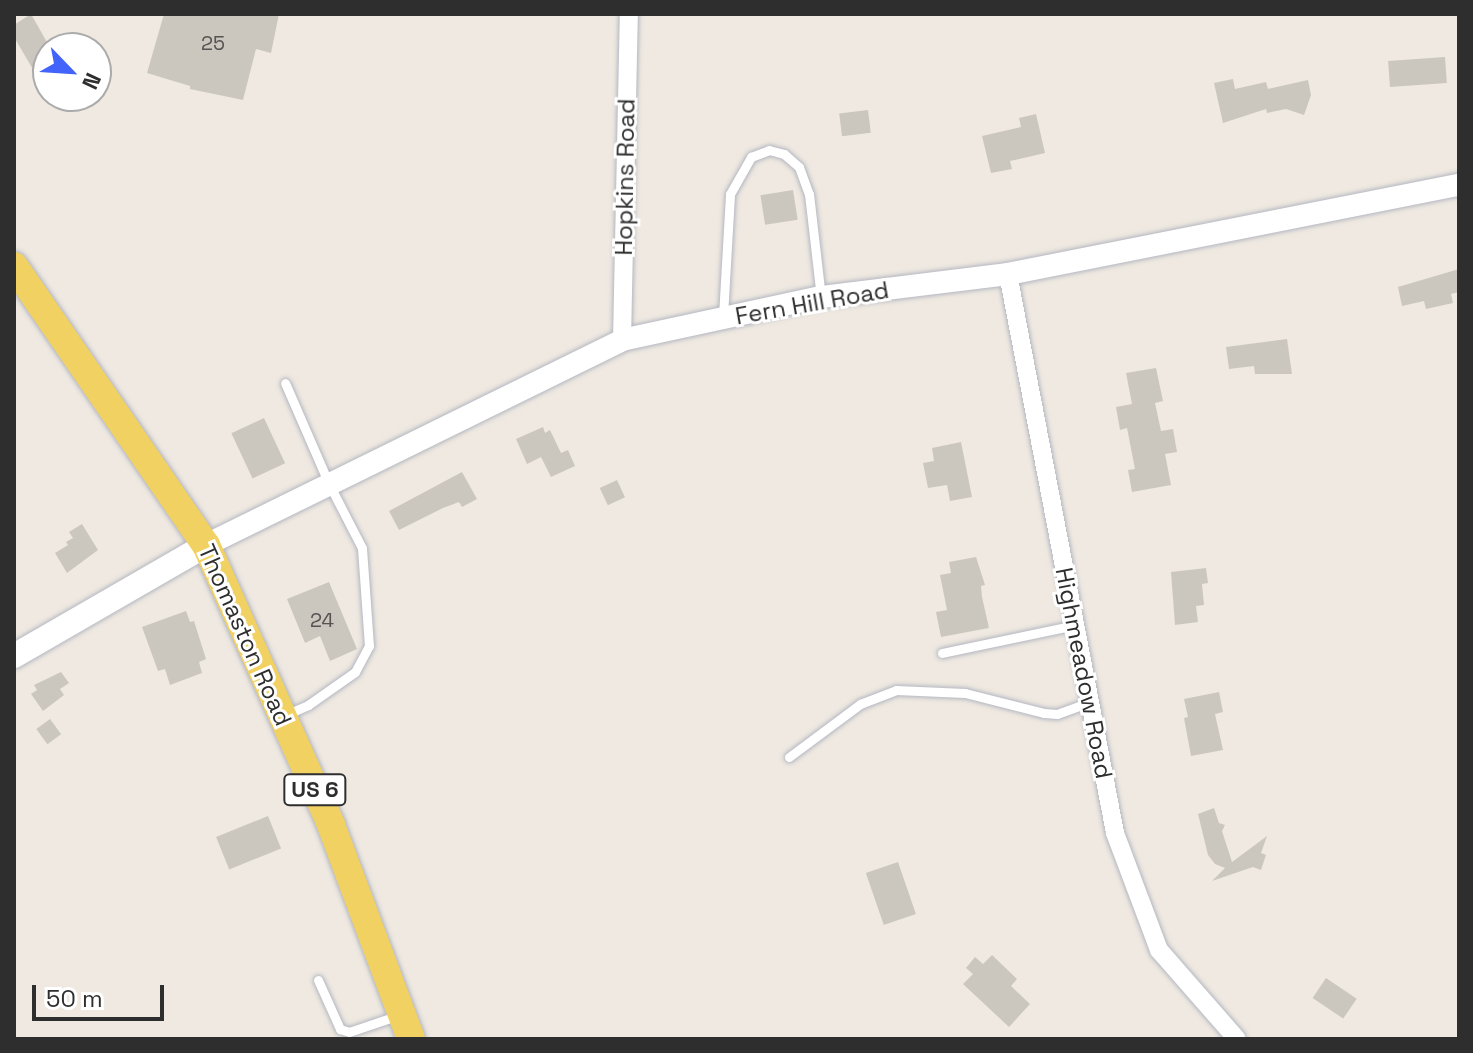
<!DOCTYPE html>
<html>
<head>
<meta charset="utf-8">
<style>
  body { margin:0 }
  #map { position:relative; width:1473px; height:1053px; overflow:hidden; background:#efe9e1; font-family:"Space Grotesk",sans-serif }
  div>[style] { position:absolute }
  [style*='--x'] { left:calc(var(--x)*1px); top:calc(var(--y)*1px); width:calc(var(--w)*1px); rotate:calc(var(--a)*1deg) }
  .building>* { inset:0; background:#cbc7bf; transform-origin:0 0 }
  .roads { filter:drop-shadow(0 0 2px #b4b7c1) drop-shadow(0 0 2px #b4b7c1) }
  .service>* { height:9px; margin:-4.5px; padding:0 4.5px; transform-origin:4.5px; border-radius:4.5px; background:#fff }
  .minor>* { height:18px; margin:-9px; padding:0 9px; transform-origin:9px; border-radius:9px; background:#fff }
  .tertiary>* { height:22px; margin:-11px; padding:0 11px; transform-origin:11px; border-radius:11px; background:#fff }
  .secondary>* { height:24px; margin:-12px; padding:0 12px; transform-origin:12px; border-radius:12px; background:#fff }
  .primary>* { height:28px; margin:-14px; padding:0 14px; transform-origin:14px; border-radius:14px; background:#f2d163 }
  span { translate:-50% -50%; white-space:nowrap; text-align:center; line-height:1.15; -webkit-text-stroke:6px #fff; paint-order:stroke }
  .number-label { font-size:20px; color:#555452 }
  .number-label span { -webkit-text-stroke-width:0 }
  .shield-label span { padding:2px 6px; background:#fff; border:2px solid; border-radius:6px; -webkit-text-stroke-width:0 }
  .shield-label { font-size:22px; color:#2e2e2e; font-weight:700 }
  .street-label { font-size:24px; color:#2e2e2e }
  .frame { position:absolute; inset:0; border:16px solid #2e2e2e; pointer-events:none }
  .north { position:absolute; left:32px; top:32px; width:80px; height:80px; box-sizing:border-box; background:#fff; border:2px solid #ababab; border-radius:50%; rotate:115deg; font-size:22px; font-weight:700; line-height:32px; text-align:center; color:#2e2e2e }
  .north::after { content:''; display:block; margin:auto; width:28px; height:36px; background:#4264fb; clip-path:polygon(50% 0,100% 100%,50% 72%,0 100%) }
  .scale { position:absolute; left:32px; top:985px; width:132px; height:36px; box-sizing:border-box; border:4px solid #2e2e2e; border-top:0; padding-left:10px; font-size:24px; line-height:28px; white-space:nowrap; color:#2e2e2e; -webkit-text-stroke:6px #fff; paint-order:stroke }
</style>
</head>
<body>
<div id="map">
  <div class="building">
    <i style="clip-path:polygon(31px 14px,48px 44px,48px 95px,14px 37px,14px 25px)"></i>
    <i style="clip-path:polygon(164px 14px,279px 14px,271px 53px,256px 49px,243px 100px,190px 89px,190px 86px,147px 73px)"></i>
    <i style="left:1445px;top:57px;width:26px;height:57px;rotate:86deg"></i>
    <i style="clip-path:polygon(1233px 79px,1235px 89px,1266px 82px,1268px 89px,1308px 80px,1311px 95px,1304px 115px,1286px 109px,1267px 113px,1266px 109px,1223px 123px,1214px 83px)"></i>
    <i style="left:868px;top:110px;width:23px;height:29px;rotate:83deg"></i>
    <i style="clip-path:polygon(1036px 114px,1045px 153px,1010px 161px,1012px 169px,991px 173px,982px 136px,1021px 127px,1019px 118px)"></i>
    <i style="left:793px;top:190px;width:30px;height:33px;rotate:81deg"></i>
    <i style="clip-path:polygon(1459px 269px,1459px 292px,1451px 294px,1453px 303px,1426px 309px,1424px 301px,1402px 306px,1398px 287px)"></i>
    <i style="clip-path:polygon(1287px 339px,1292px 374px,1255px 374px,1254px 366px,1229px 369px,1226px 347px)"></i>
    <i style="clip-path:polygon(1156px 368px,1163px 401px,1155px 403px,1161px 431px,1173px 429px,1177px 452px,1165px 454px,1171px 485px,1132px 492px,1128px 470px,1135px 469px,1127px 428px,1120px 430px,1116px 407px,1132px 404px,1126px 373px)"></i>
    <i style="left:264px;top:418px;width:50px;height:36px;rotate:65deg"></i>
    <i style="clip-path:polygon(543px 427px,545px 433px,550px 430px,561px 453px,568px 450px,575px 466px,551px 477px,541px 457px,527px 464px,516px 439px)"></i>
    <i style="clip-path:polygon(961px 442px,972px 497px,950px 501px,947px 485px,928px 488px,923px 463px,934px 461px,932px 448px)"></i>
    <i style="clip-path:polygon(462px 472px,477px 499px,462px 507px,459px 502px,443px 508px,399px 530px,389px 511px)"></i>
    <i style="left:617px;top:480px;width:19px;height:19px;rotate:65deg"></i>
    <i style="clip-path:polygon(82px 524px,98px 550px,67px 573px,55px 553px,68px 545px,66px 542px,73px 538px,69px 532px)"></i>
    <i style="clip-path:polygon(976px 557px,985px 585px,981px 586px,982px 597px,989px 628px,941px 637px,936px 612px,947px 610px,940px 575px,951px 573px,949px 562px)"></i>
    <i style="clip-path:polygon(1206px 568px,1208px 583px,1202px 584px,1204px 605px,1196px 606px,1198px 622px,1175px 625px,1171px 572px)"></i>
    <i style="clip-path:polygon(329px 582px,357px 649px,330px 661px,320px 636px,305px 643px,287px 599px)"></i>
    <i style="clip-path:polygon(186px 611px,190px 622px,194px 621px,206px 659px,199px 662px,202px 673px,170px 685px,165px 669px,158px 671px,142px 627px)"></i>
    <i style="clip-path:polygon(61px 672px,69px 683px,60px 689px,64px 695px,43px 711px,31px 694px,37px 690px,34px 685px)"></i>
    <i style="clip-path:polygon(1219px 692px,1223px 712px,1215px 714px,1223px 750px,1191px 756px,1184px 718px,1188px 717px,1184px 699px)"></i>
    <i style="left:50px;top:719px;width:19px;height:17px;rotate:54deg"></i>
    <i style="clip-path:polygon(1214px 808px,1219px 823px,1225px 825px,1222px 831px,1232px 862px,1267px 836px,1261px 853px,1266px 855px,1261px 870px,1253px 867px,1212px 881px,1225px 868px,1215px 864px,1208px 855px,1198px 814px)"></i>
    <i style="left:268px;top:816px;width:35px;height:56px;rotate:68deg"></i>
    <i style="left:898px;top:862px;width:55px;height:34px;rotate:71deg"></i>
    <i style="clip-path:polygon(992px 955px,1017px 979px,1011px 986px,1030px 1004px,1009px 1027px,963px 984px,973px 974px,966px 968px,975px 957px,983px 964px)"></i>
    <i style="left:1326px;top:978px;width:37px;height:24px;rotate:34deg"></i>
  </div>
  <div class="roads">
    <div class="service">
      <i style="--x:723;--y:316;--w:122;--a:-86.7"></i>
      <i style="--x:730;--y:194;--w:43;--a:-60.4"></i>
      <i style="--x:751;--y:157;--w:19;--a:-21"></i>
      <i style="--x:769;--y:150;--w:16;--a:15"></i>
      <i style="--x:784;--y:154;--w:20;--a:41"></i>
      <i style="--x:799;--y:167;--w:29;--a:70"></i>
      <i style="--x:809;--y:194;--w:104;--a:83.4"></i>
      <i style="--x:942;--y:653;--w:136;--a:-11.9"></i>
      <i style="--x:285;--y:715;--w:25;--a:-23"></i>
      <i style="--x:308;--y:705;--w:57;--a:-35.1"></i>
      <i style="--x:355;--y:672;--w:30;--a:-62"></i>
      <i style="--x:369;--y:646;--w:98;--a:-94.1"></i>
      <i style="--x:362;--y:548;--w:72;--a:-117.3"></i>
      <i style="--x:329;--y:484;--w:110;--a:-113.5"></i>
      <i style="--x:789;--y:757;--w:89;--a:-36.7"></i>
      <i style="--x:860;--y:704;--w:39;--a:-21"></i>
      <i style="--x:896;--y:690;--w:69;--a:2.5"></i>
      <i style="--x:965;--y:693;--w:81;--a:14.2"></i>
      <i style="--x:1044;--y:713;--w:13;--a:4"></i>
      <i style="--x:1057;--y:714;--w:35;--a:-20"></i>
      <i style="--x:318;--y:980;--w:54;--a:65.8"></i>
      <i style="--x:340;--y:1029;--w:9;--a:18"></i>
      <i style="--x:349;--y:1032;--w:53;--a:-18.8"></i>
    </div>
    <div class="minor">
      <i style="--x:1008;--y:274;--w:569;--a:79.16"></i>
      <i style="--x:1115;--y:833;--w:125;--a:69.4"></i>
      <i style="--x:1159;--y:950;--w:118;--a:48.8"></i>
      <i style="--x:622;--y:340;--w:326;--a:-88.8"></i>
    </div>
    <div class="tertiary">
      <i style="--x:206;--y:545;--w:464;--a:-26.2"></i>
      <i style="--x:622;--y:340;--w:204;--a:-12.2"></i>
      <i style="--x:821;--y:297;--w:188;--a:-7"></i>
      <i style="--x:1008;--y:274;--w:460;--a:-11.2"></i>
    </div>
    <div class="secondary">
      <i style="--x:14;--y:656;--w:222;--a:-30"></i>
    </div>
    <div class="primary">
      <i style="--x:14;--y:266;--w:339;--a:55.5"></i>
      <i style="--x:206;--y:545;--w:307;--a:65.9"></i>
      <i style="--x:331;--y:825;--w:228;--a:69.5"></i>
    </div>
  </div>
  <div class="number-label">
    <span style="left:213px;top:43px">25</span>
    <span style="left:322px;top:620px">24</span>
  </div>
  <div class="shield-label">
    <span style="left:315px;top:790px">US 6</span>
  </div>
  <div class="street-label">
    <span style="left:625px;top:177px;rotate:-89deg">Hopkins Road</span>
    <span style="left:812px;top:303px;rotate:-10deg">Fern Hill Road</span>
    <span style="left:245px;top:635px;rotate:66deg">Thomaston Road</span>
    <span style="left:1084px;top:673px;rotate:79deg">Highmeadow Road</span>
  </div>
  <div class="frame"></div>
  <div class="north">N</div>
  <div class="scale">50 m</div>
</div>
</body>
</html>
